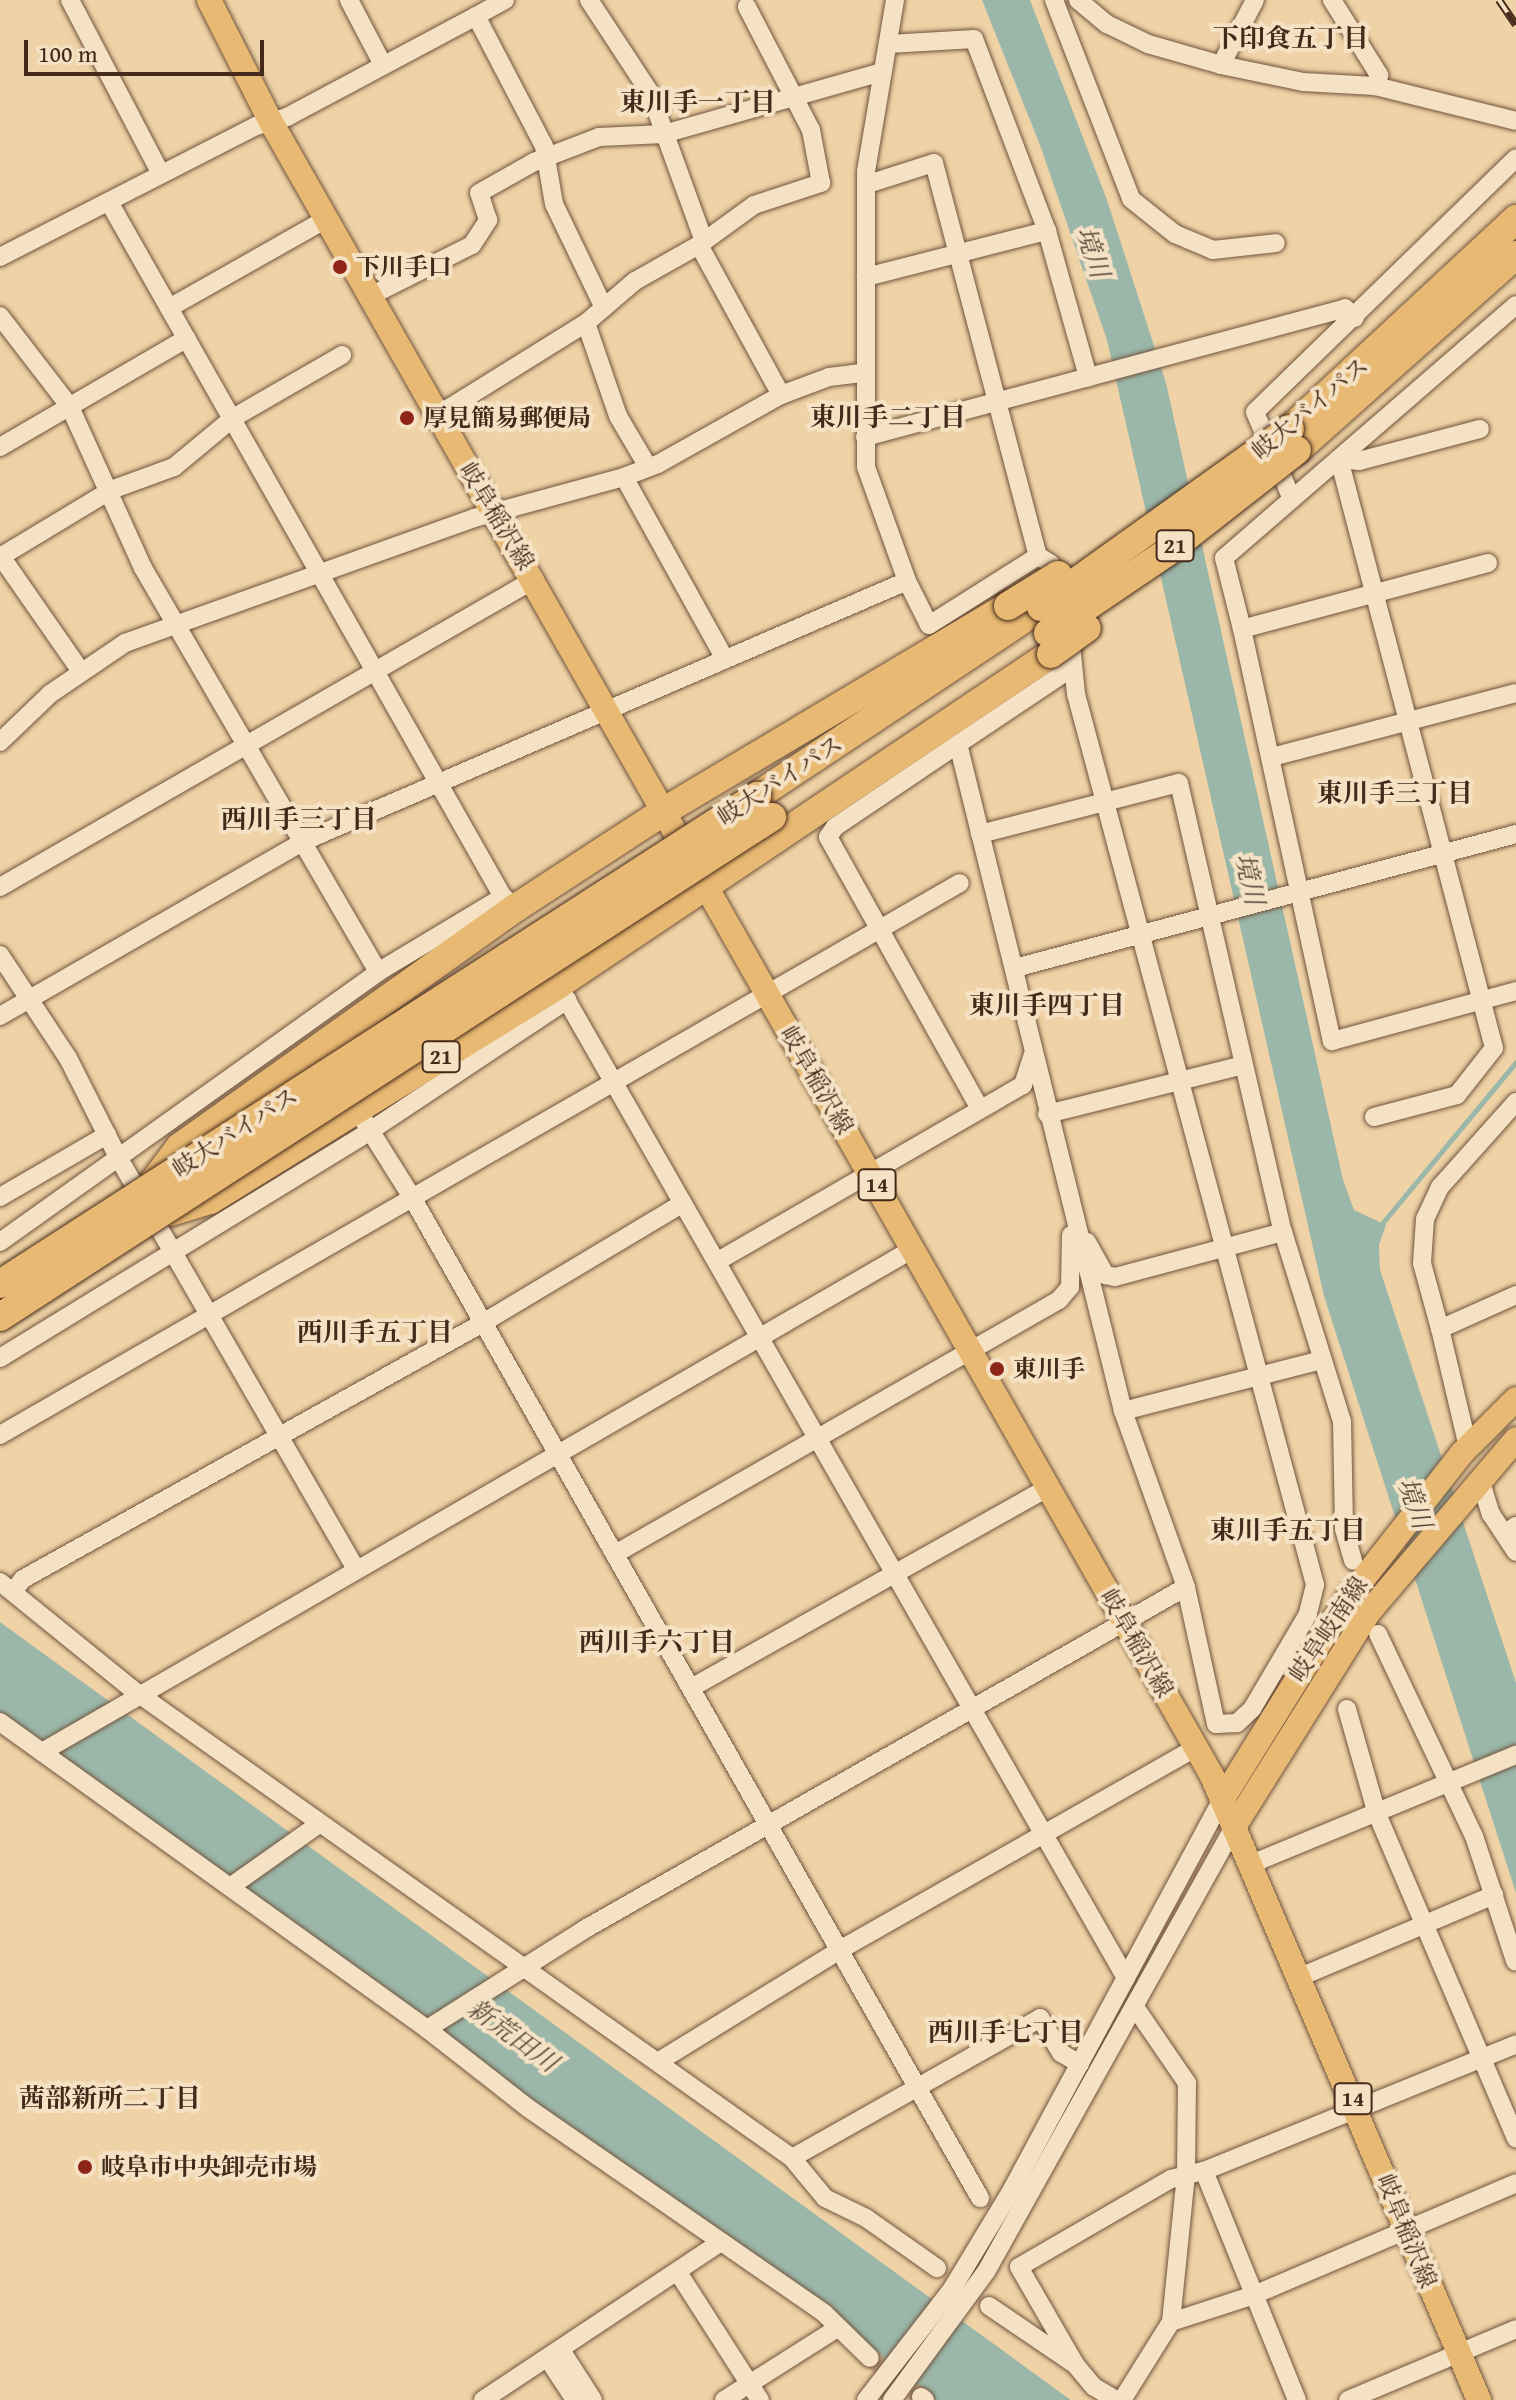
<!DOCTYPE html>
<html>
<head>
<meta charset="utf-8">
<style>
  body { margin:0 }
  #map { position:relative; width:1516px; height:2400px; overflow:hidden; background:#efd2a5; font-family:"Gentium Book Plus","Noto Serif JP",serif }
  div>[style] { position:absolute }
  [style*='--x'] { left:calc(var(--x)*1px); top:calc(var(--y)*1px); width:calc(var(--w)*1px); rotate:calc(var(--a)*1deg) }
  .water>* { inset:0; background:#9ab7a9; transform-origin:0 0 }
  .stream>* { height:5px; margin:-2.5px; padding:0 2.5px; transform-origin:2.5px; border-radius:2.5px; background:#9ab7a9 }
  .minor-tunnel>* { height:18px; margin-top:-9px; transform-origin:0; background:repeating-linear-gradient(90deg,#cdb089 0 18px,transparent 0 27px) }
  .roads { filter:drop-shadow(0 0 2px #70533d) drop-shadow(0 0 2px #70533d) }
  .minor>* { height:18px; margin:-9px; padding:0 9px; transform-origin:9px; border-radius:9px; background:#f5e2c4 }
  .major>* { height:24px; margin:-12px; padding:0 12px; transform-origin:12px; border-radius:12px; background:#e8b972 }
  .highway>* { height:28px; margin:-14px; padding:0 14px; transform-origin:14px; border-radius:14px; background:#e8b972 }
  .rail>* { height:8px; margin-top:-4px; transform-origin:0; background:repeating-linear-gradient(90deg,#f5e2c4 0 15px,#45291a 0 30px); box-sizing:border-box; border-block:2px solid #45291a }
  .bridges { filter:drop-shadow(0 0 2px #45291a) drop-shadow(0 0 2px #45291a) }
  .highway-bridge>* { height:28px; margin:-14px; padding:0 14px; transform-origin:14px; border-radius:14px; background:#e8b972 }
  .dots>* { width:22px; height:22px; translate:-50% -50%; box-sizing:border-box; border:4px solid #f5e2c4; border-radius:50% }
  span { translate:-50% -50%; white-space:nowrap; text-align:center; line-height:1.15; -webkit-text-stroke:8px #f5e2c4; paint-order:stroke }
  .shield-label span { padding:2px 6px; background:#f5e2c4; border:2px solid; border-radius:6px; -webkit-text-stroke-width:0 }
  .shield-label { font-size:22px; color:#45291a; font-weight:700 }
  .poi-label { font-size:24px; color:#45291a; font-weight:700 }
  .left { translate:0 -50%; text-align:left }
  .street-label { font-size:24px; color:#45291a }
  .neighbourhood-label { font-size:26px; color:#45291a; font-weight:700 }
  .water-label { font-size:26px; color:#5a4c3e; font-style:italic }
  .scale { position:absolute; left:24px; top:40px; width:240px; height:36px; box-sizing:border-box; border:4px solid #45291a; border-top:0; padding-left:10px; font-size:24px; line-height:28px; white-space:nowrap; color:#45291a; -webkit-text-stroke:6px #f5e2c4; paint-order:stroke }
</style>
</head>
<body>
<div id="map">
  <div class="water">
    <i style="clip-path:polygon(982px 0,1030px 0,1107px 200px,1166px 383px,1343px 1180px,1354px 1210px,1386px 1225px,1379px 1245px,1380px 1270px,1516px 1683px,1516px 1893px,1324px 1296px,1107px 340px,1040px 145px)"></i>
    <i style="left:0;top:1622px;width:1332px;height:80px;rotate:36deg"></i>
  </div>
  <div class="stream">
    <i style="--x:1379;--y:1227;--w:214;--a:-50.3"></i>
  </div>
  <div class="minor-tunnel">
    <i style="--x:870;--y:2358;--w:64;--a:37.4"></i>
  </div>
  <div class="roads">
    <div class="minor">
      <i style="--x:70;--y:0;--w:196;--a:62.4"></i>
      <i style="--x:349;--y:0;--w:73;--a:62.4"></i>
      <i style="--x:505;--y:0;--w:33;--a:151"></i>
      <i style="--x:476;--y:16;--w:147;--a:62.4"></i>
      <i style="--x:544;--y:146;--w:59;--a:80.2"></i>
      <i style="--x:554;--y:204;--w:115;--a:64.3"></i>
      <i style="--x:589;--y:0;--w:111;--a:56.7"></i>
      <i style="--x:650;--y:93;--w:158;--a:70"></i>
      <i style="--x:895;--y:0;--w:174;--a:99.6"></i>
      <i style="--x:866;--y:172;--w:295;--a:90"></i>
      <i style="--x:866;--y:467;--w:121;--a:70.2"></i>
      <i style="--x:907;--y:581;--w:49;--a:63.4"></i>
      <i style="--x:929;--y:625;--w:129;--a:-32.3"></i>
      <i style="--x:1054;--y:0;--w:213;--a:68.8"></i>
      <i style="--x:1131;--y:199;--w:56;--a:38.5"></i>
      <i style="--x:1175;--y:234;--w:41;--a:22.8"></i>
      <i style="--x:1213;--y:250;--w:63;--a:-6.3"></i>
      <i style="--x:1078;--y:0;--w:38;--a:40"></i>
      <i style="--x:1107;--y:24;--w:46;--a:26"></i>
      <i style="--x:1148;--y:44;--w:76;--a:16"></i>
      <i style="--x:1221;--y:65;--w:84;--a:11.7"></i>
      <i style="--x:1303;--y:82;--w:72;--a:3.2"></i>
      <i style="--x:1375;--y:86;--w:145;--a:13.9"></i>
      <i style="--x:1332;--y:0;--w:89;--a:57.9"></i>
      <i style="--x:1379;--y:75;--w:12;--a:110"></i>
      <i style="--x:1221;--y:65;--w:73;--a:-62.4"></i>
      <i style="--x:868;--y:184;--w:69;--a:-17.7"></i>
      <i style="--x:934;--y:163;--w:407;--a:75.2"></i>
      <i style="--x:109;--y:202;--w:799;--a:60.45"></i>
      <i style="--x:503;--y:897;--w:17;--a:36"></i>
      <i style="--x:1047;--y:231;--w:152;--a:74.3"></i>
      <i style="--x:699;--y:245;--w:171;--a:61.3"></i>
      <i style="--x:0;--y:257;--w:288;--a:-27.1"></i>
      <i style="--x:256;--y:126;--w:32;--a:-16"></i>
      <i style="--x:287;--y:117;--w:214;--a:-28.1"></i>
      <i style="--x:866;--y:277;--w:187;--a:-14.3"></i>
      <i style="--x:1047;--y:231;--w:205;--a:-110.8"></i>
      <i style="--x:974;--y:39;--w:85;--a:176.6"></i>
      <i style="--x:370;--y:296;--w:114;--a:-26.6"></i>
      <i style="--x:472;--y:245;--w:30;--a:-57"></i>
      <i style="--x:488;--y:220;--w:28;--a:-108"></i>
      <i style="--x:479;--y:193;--w:63;--a:-29.4"></i>
      <i style="--x:534;--y:162;--w:70;--a:-21"></i>
      <i style="--x:599;--y:137;--w:65;--a:-2.6"></i>
      <i style="--x:664;--y:134;--w:227;--a:-15.9"></i>
      <i style="--x:169;--y:308;--w:180;--a:-29.5"></i>
      <i style="--x:0;--y:316;--w:115;--a:52.4"></i>
      <i style="--x:70;--y:407;--w:177;--a:65.6"></i>
      <i style="--x:143;--y:568;--w:467;--a:59.8"></i>
      <i style="--x:586;--y:323;--w:98;--a:71"></i>
      <i style="--x:618;--y:416;--w:59;--a:59.5"></i>
      <i style="--x:438;--y:415;--w:174;--a:-31.9"></i>
      <i style="--x:586;--y:323;--w:65;--a:-40.6"></i>
      <i style="--x:635;--y:281;--w:73;--a:-29.4"></i>
      <i style="--x:699;--y:245;--w:68;--a:-36"></i>
      <i style="--x:754;--y:205;--w:71;--a:-18.2"></i>
      <i style="--x:821;--y:183;--w:54;--a:-100.7"></i>
      <i style="--x:811;--y:130;--w:139;--a:-117.5"></i>
      <i style="--x:865;--y:437;--w:497;--a:-15"></i>
      <i style="--x:1345;--y:308;--w:14;--a:45"></i>
      <i style="--x:0;--y:447;--w:216;--a:-30.2"></i>
      <i style="--x:624;--y:477;--w:208;--a:61"></i>
      <i style="--x:1291;--y:497;--w:92;--a:-113"></i>
      <i style="--x:1255;--y:412;--w:364;--a:-44.2"></i>
      <i style="--x:0;--y:555;--w:140;--a:55.2"></i>
      <i style="--x:1038;--y:556;--w:15;--a:32"></i>
      <i style="--x:1051;--y:564;--w:23;--a:75"></i>
      <i style="--x:0;--y:557;--w:130;--a:-31.1"></i>
      <i style="--x:111;--y:490;--w:67;--a:-20.1"></i>
      <i style="--x:174;--y:467;--w:77;--a:-39.7"></i>
      <i style="--x:233;--y:418;--w:126;--a:-30"></i>
      <i style="--x:1488;--y:563;--w:255;--a:165"></i>
      <i style="--x:1242;--y:629;--w:73;--a:-104.2"></i>
      <i style="--x:1224;--y:558;--w:386;--a:-40.9"></i>
      <i style="--x:1242;--y:629;--w:422;--a:77.7"></i>
      <i style="--x:1332;--y:1041;--w:191;--a:-15.2"></i>
      <i style="--x:1070;--y:634;--w:60;--a:84.3"></i>
      <i style="--x:1076;--y:694;--w:922;--a:74.98"></i>
      <i style="--x:1315;--y:1585;--w:30;--a:104"></i>
      <i style="--x:1308;--y:1614;--w:110;--a:120.5"></i>
      <i style="--x:1252;--y:1709;--w:21;--a:137"></i>
      <i style="--x:1237;--y:1723;--w:21;--a:177"></i>
      <i style="--x:1216;--y:1724;--w:140;--a:-102.4"></i>
      <i style="--x:1186;--y:1587;--w:187;--a:-109.7"></i>
      <i style="--x:1123;--y:1411;--w:687;--a:-103.89"></i>
      <i style="--x:958;--y:744;--w:138;--a:-33.8"></i>
      <i style="--x:0;--y:742;--w:69;--a:-43.8"></i>
      <i style="--x:50;--y:694;--w:91;--a:-34.2"></i>
      <i style="--x:125;--y:643;--w:371;--a:-19.7"></i>
      <i style="--x:474;--y:518;--w:156;--a:-15.3"></i>
      <i style="--x:624;--y:477;--w:36;--a:-21"></i>
      <i style="--x:658;--y:464;--w:141;--a:-29.3"></i>
      <i style="--x:781;--y:395;--w:51;--a:-20.6"></i>
      <i style="--x:829;--y:377;--w:35;--a:-7"></i>
      <i style="--x:958;--y:744;--w:148;--a:146"></i>
      <i style="--x:835;--y:827;--w:12;--a:125"></i>
      <i style="--x:828;--y:837;--w:309;--a:60.8"></i>
      <i style="--x:1272;--y:757;--w:252;--a:-14.7"></i>
      <i style="--x:980;--y:834;--w:205;--a:-14.4"></i>
      <i style="--x:1179;--y:783;--w:461;--a:77"></i>
      <i style="--x:1283;--y:1232;--w:198;--a:72.7"></i>
      <i style="--x:1342;--y:1421;--w:108;--a:88.9"></i>
      <i style="--x:1344;--y:1529;--w:33;--a:74"></i>
      <i style="--x:0;--y:887;--w:617;--a:-29.93"></i>
      <i style="--x:0;--y:955;--w:123;--a:56.6"></i>
      <i style="--x:68;--y:1058;--w:111;--a:63.2"></i>
      <i style="--x:118;--y:1157;--w:474;--a:60"></i>
      <i style="--x:1015;--y:968;--w:519;--a:-14.97"></i>
      <i style="--x:558;--y:985;--w:1144;--a:60.23"></i>
      <i style="--x:0;--y:1016;--w:349;--a:-29.9"></i>
      <i style="--x:302;--y:842;--w:659;--a:-23.34"></i>
      <i style="--x:1047;--y:1114;--w:202;--a:-14"></i>
      <i style="--x:361;--y:1116;--w:98;--a:57.9"></i>
      <i style="--x:413;--y:1199;--w:1149;--a:60.42"></i>
      <i style="--x:1374;--y:1117;--w:86;--a:-14.8"></i>
      <i style="--x:1457;--y:1095;--w:60;--a:-51.8"></i>
      <i style="--x:1494;--y:1048;--w:609;--a:-104.74"></i>
      <i style="--x:1339;--y:459;--w:20;--a:6"></i>
      <i style="--x:1359;--y:461;--w:125;--a:-14.8"></i>
      <i style="--x:0;--y:1197;--w:124;--a:-30.1"></i>
      <i style="--x:0;--y:1242;--w:465;--a:-35.5"></i>
      <i style="--x:378;--y:972;--w:146;--a:-31"></i>
      <i style="--x:1087;--y:1242;--w:38;--a:61"></i>
      <i style="--x:1105;--y:1275;--w:10;--a:11"></i>
      <i style="--x:1115;--y:1277;--w:174;--a:-15"></i>
      <i style="--x:718;--y:1261;--w:352;--a:-30"></i>
      <i style="--x:1023;--y:1085;--w:32;--a:-72"></i>
      <i style="--x:1440;--y:1329;--w:68;--a:-105.3"></i>
      <i style="--x:1422;--y:1263;--w:44;--a:-86.1"></i>
      <i style="--x:1425;--y:1219;--w:35;--a:-65"></i>
      <i style="--x:1440;--y:1187;--w:114;--a:-48.2"></i>
      <i style="--x:0;--y:1358;--w:434;--a:-31.5"></i>
      <i style="--x:370;--y:1131;--w:237;--a:-33.6"></i>
      <i style="--x:1123;--y:1411;--w:205;--a:-14.4"></i>
      <i style="--x:0;--y:1435;--w:1107;--a:-29.9"></i>
      <i style="--x:1468;--y:1447;--w:121;--a:-103.3"></i>
      <i style="--x:1440;--y:1329;--w:83;--a:-24.1"></i>
      <i style="--x:1480;--y:1479;--w:37;--a:73"></i>
      <i style="--x:1491;--y:1514;--w:45;--a:56.7"></i>
      <i style="--x:1514;--y:1527;--w:2;--a:-27"></i>
      <i style="--x:615;--y:1554;--w:512;--a:-29.77"></i>
      <i style="--x:1059;--y:1300;--w:17;--a:-50"></i>
      <i style="--x:1070;--y:1287;--w:52;--a:-88.9"></i>
      <i style="--x:0;--y:1582;--w:175;--a:39"></i>
      <i style="--x:136;--y:1692;--w:805;--a:35.39"></i>
      <i style="--x:792;--y:2158;--w:52;--a:50.5"></i>
      <i style="--x:825;--y:2198;--w:46;--a:26"></i>
      <i style="--x:866;--y:2218;--w:87;--a:35.2"></i>
      <i style="--x:13;--y:1591;--w:16;--a:-50"></i>
      <i style="--x:23;--y:1579;--w:524;--a:-29.11"></i>
      <i style="--x:481;--y:1324;--w:235;--a:-30.9"></i>
      <i style="--x:1378;--y:1634;--w:224;--a:64.6"></i>
      <i style="--x:1474;--y:1836;--w:132;--a:71.8"></i>
      <i style="--x:691;--y:1688;--w:411;--a:-29.3"></i>
      <i style="--x:1347;--y:1709;--w:109;--a:74.1"></i>
      <i style="--x:1377;--y:1814;--w:353;--a:66.8"></i>
      <i style="--x:0;--y:1722;--w:526;--a:35.71"></i>
      <i style="--x:427;--y:2029;--w:128;--a:38"></i>
      <i style="--x:528;--y:2108;--w:360;--a:34.7"></i>
      <i style="--x:824;--y:2313;--w:64;--a:44.4"></i>
      <i style="--x:42;--y:1752;--w:1006;--a:-30.01"></i>
      <i style="--x:1251;--y:1864;--w:287;--a:-22.4"></i>
      <i style="--x:230;--y:1887;--w:109;--a:-35.3"></i>
      <i style="--x:1300;--y:1977;--w:211;--a:-22.9"></i>
      <i style="--x:427;--y:2029;--w:187;--a:-32.3"></i>
      <i style="--x:585;--y:1929;--w:691;--a:-29.64"></i>
      <i style="--x:661;--y:2060;--w:208;--a:-31.6"></i>
      <i style="--x:838;--y:1951;--w:411;--a:-29.6"></i>
      <i style="--x:792;--y:2158;--w:285;--a:-29.4"></i>
      <i style="--x:1040;--y:2018;--w:41;--a:59"></i>
      <i style="--x:1061;--y:2053;--w:22;--a:30"></i>
      <i style="--x:1204;--y:2171;--w:247;--a:67.9"></i>
      <i style="--x:679;--y:2274;--w:150;--a:57.3"></i>
      <i style="--x:989;--y:2306;--w:102;--a:34.2"></i>
      <i style="--x:1171;--y:2322;--w:87;--a:-18"></i>
      <i style="--x:1254;--y:2295;--w:285;--a:-23.1"></i>
      <i style="--x:561;--y:2350;--w:59;--a:57.4"></i>
      <i style="--x:548;--y:2359;--w:49;--a:56.6"></i>
      <i style="--x:921;--y:2397;--w:5;--a:37"></i>
      <i style="--x:483;--y:2400;--w:286;--a:-33.6"></i>
      <i style="--x:724;--y:2400;--w:133;--a:-32.4"></i>
      <i style="--x:866;--y:2400;--w:140;--a:-52.2"></i>
      <i style="--x:952;--y:2289;--w:112;--a:-58.9"></i>
      <i style="--x:1010;--y:2193;--w:447;--a:-61.7"></i>
      <i style="--x:892;--y:2400;--w:161;--a:-53.8"></i>
      <i style="--x:987;--y:2270;--w:507;--a:-60.86"></i>
      <i style="--x:1116;--y:2400;--w:26;--a:-149"></i>
      <i style="--x:1094;--y:2387;--w:30;--a:-130"></i>
      <i style="--x:1075;--y:2364;--w:112;--a:-120"></i>
      <i style="--x:1019;--y:2267;--w:176;--a:-30.1"></i>
      <i style="--x:1171;--y:2179;--w:34;--a:-14"></i>
      <i style="--x:1204;--y:2171;--w:337;--a:-22.1"></i>
      <i style="--x:1122;--y:2400;--w:92;--a:-57.9"></i>
      <i style="--x:1171;--y:2322;--w:148;--a:-84.2"></i>
      <i style="--x:1186;--y:2175;--w:92;--a:-89.4"></i>
      <i style="--x:1187;--y:2083;--w:92;--a:-124.4"></i>
      <i style="--x:1348;--y:2400;--w:182;--a:-22.9"></i>
    </div>
    <div class="major">
      <i style="--x:209;--y:0;--w:137;--a:63.1"></i>
      <i style="--x:271;--y:122;--w:1903;--a:60.36"></i>
      <i style="--x:1212;--y:1776;--w:679;--a:66.83"></i>
      <i style="--x:1222;--y:1800;--w:234;--a:-58.1"></i>
      <i style="--x:1346;--y:1601;--w:188;--a:-51.9"></i>
      <i style="--x:1462;--y:1453;--w:76;--a:-45"></i>
      <i style="--x:1234;--y:1827;--w:254;--a:-57.9"></i>
      <i style="--x:1369;--y:1612;--w:227;--a:-49.6"></i>
    </div>
    <div class="highway">
      <i style="--x:1290;--y:429;--w:309;--a:-42.9"></i>
      <i style="--x:1297;--y:450;--w:293;--a:-41.7"></i>
      <i style="--x:757;--y:796;--w:341;--a:-33.6"></i>
      <i style="--x:152;--y:1184;--w:46;--a:-52.9"></i>
      <i style="--x:180;--y:1147;--w:414;--a:-35.5"></i>
      <i style="--x:517;--y:907;--w:178;--a:-33.1"></i>
      <i style="--x:666;--y:810;--w:398;--a:-30.8"></i>
      <i style="--x:170;--y:1212;--w:42;--a:-16.7"></i>
      <i style="--x:210;--y:1200;--w:409;--a:-31.7"></i>
      <i style="--x:558;--y:985;--w:594;--a:-33.88"></i>
    </div>
  </div>
  <div class="rail">
    <i style="--x:1499;--y:0;--w:30;--a:56"></i>
  </div>
  <div class="bridges">
    <div class="highway-bridge">
      <i style="--x:1008;--y:606;--w:59;--a:-31.8"></i>
      <i style="--x:1041;--y:607;--w:306;--a:-35.6"></i>
      <i style="--x:1048;--y:633;--w:144;--a:-34.2"></i>
      <i style="--x:1167;--y:552;--w:165;--a:-38.1"></i>
      <i style="--x:1051;--y:654;--w:44;--a:-35.8"></i>
      <i style="--x:0;--y:1284;--w:901;--a:-32.81"></i>
      <i style="--x:0;--y:1317;--w:920;--a:-32.93"></i>
    </div>
  </div>
  <div class="dots">
    <i style="left:340px;top:267px;background:#8f2418"></i>
    <i style="left:407px;top:418px;background:#8f2418"></i>
    <i style="left:997px;top:1369px;background:#8f2418"></i>
    <i style="left:85px;top:2167px;background:#8f2418"></i>
  </div>
  <div class="shield-label">
    <span style="left:1175px;top:546px">21</span>
    <span style="left:441px;top:1057px">21</span>
    <span style="left:877px;top:1185px">14</span>
    <span style="left:1353px;top:2099px">14</span>
  </div>
  <div class="poi-label">
    <span class="left" style="left:356px;top:267px">下川手口</span>
    <span class="left" style="left:423px;top:418px">厚見簡易郵便局</span>
    <span class="left" style="left:1013px;top:1369px">東川手</span>
    <span class="left" style="left:101px;top:2167px">岐阜市中央卸売市場</span>
  </div>
  <div class="street-label">
    <span style="left:1310px;top:408px;rotate:-40deg">岐大バイパス</span>
    <span style="left:497px;top:516px;rotate:59deg">岐阜稲沢線</span>
    <span style="left:780px;top:780px;rotate:-33deg">岐大バイパス</span>
    <span style="left:817px;top:1080px;rotate:60deg">岐阜稲沢線</span>
    <span style="left:235px;top:1132px;rotate:-33deg">岐大バイパス</span>
    <span style="left:1328px;top:1629px;rotate:-56deg">岐阜岐南線</span>
    <span style="left:1137px;top:1643px;rotate:60deg">岐阜稲沢線</span>
    <span style="left:1407px;top:2231px;rotate:68deg">岐阜稲沢線</span>
  </div>
  <div class="neighbourhood-label">
    <span style="left:1291px;top:38px">下印食五丁目</span>
    <span style="left:698px;top:102px">東川手一丁目</span>
    <span style="left:888px;top:417px">東川手二丁目</span>
    <span style="left:1395px;top:793px">東川手三丁目</span>
    <span style="left:299px;top:819px">西川手三丁目</span>
    <span style="left:1047px;top:1005px">東川手四丁目</span>
    <span style="left:375px;top:1332px">西川手五丁目</span>
    <span style="left:1288px;top:1530px">東川手五丁目</span>
    <span style="left:657px;top:1642px">西川手六丁目</span>
    <span style="left:1006px;top:2032px">西川手七丁目</span>
    <span style="left:110px;top:2098px">茜部新所二丁目</span>
  </div>
  <div class="water-label">
    <span style="left:1093px;top:252px;rotate:71deg">境川</span>
    <span style="left:1250px;top:879px;rotate:77deg">境川</span>
    <span style="left:1415px;top:1503px;rotate:71deg">境川</span>
    <span style="left:513px;top:2035px;rotate:36deg">新荒田川</span>
  </div>
  <div class="scale">100 m</div>
</div>
</body>
</html>
